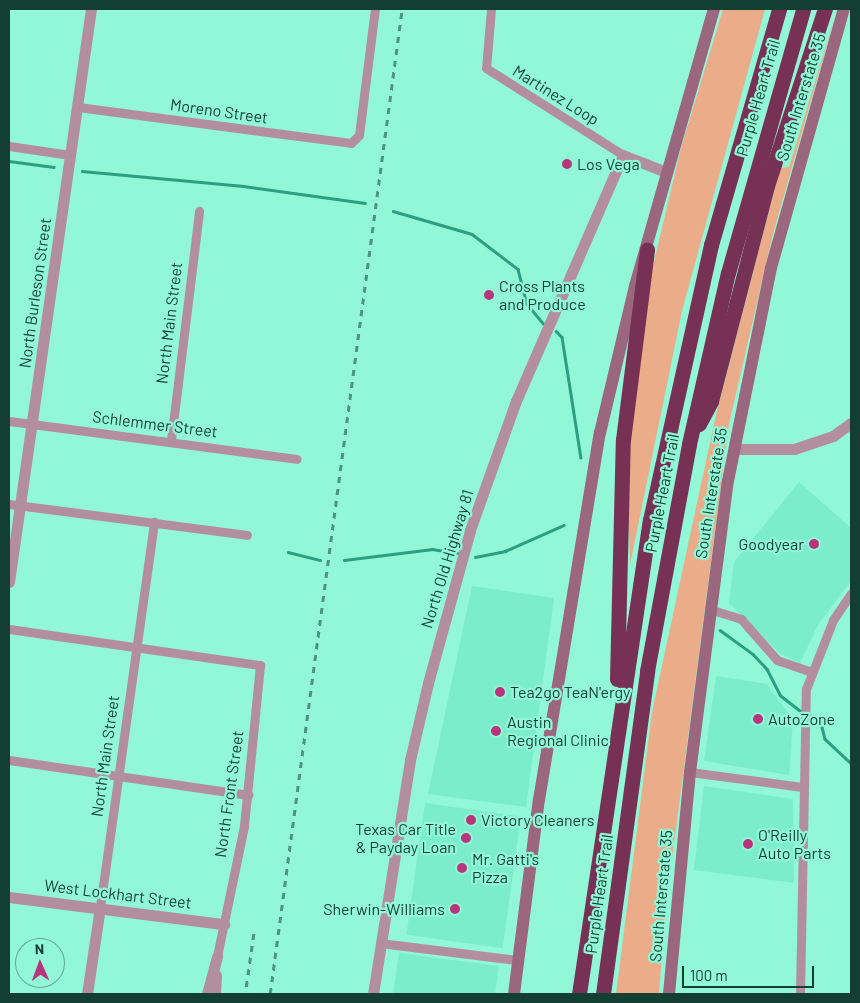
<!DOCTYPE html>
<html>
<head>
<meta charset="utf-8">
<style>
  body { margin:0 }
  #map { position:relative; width:860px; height:1003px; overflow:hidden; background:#91f7d6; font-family:Barlow,sans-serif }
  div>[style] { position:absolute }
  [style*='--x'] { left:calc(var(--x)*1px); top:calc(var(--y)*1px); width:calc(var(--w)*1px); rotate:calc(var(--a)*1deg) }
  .built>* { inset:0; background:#7cedca; transform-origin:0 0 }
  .green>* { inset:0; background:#ebad89 }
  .stream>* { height:2.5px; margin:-1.25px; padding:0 1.25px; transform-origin:1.25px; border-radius:1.25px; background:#2b9f80 }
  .minor>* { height:9px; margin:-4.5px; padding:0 4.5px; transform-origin:4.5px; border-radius:4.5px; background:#b38f9e }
  .tertiary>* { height:11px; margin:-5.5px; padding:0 5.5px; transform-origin:5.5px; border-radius:5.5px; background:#b38f9e }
  .secondary>* { height:12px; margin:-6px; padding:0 6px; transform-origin:6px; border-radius:6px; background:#9b677f }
  .motorway>* { height:15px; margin:-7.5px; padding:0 7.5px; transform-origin:7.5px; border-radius:7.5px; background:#773155 }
  .rail>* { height:2.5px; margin-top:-1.25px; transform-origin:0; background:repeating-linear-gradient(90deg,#4d947e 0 6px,transparent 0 12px) }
  .dots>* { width:14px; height:14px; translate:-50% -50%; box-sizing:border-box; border:2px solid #91f7d6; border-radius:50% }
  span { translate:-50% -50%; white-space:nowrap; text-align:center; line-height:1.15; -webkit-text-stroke:4.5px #91f7d6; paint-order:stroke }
  .street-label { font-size:16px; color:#123f32 }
  .poi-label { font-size:16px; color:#123f32 }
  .left { translate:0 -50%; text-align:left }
  .right { translate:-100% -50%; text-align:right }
  .frame { position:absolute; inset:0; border:10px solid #123f32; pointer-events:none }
  .north { position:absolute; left:15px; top:938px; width:50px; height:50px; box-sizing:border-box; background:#91f7d6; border:1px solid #5ead94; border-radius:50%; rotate:358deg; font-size:14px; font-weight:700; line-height:20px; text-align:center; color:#123f32 }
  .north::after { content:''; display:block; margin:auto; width:18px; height:22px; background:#b8357d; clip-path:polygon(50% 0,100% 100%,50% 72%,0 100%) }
  .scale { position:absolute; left:682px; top:966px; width:132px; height:22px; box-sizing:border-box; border:2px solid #123f32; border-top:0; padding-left:6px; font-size:15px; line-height:18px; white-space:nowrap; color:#123f32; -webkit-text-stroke:4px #91f7d6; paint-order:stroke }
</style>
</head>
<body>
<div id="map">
  <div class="built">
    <i style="clip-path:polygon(799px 482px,851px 528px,851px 581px,818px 625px,800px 663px,779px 653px,729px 603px,734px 562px)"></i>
    <i style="clip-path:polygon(472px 586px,554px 598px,526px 807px,428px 794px)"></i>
    <i style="clip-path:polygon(716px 676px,767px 684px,793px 720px,789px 775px,704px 761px)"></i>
    <i style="clip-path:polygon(704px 786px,793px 799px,794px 883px,694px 870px)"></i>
    <i style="left:425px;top:803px;width:97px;height:133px;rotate:8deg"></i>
    <i style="clip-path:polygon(399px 953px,499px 966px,495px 994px,393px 994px)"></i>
  </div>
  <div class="green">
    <i style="clip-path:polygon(723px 9px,765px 9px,682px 311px,630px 565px,626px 453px,648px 287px,681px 148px)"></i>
    <i style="clip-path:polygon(837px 9px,773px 234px,729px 424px,666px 905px,659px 994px,616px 994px,652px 712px,716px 415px,780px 168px,789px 167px)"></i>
  </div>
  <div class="stream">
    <i style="--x:9;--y:161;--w:45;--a:7.6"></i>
    <i style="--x:82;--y:171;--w:162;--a:5.3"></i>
    <i style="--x:243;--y:186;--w:123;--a:7.9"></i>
    <i style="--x:393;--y:211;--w:82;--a:16.2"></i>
    <i style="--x:472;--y:234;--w:58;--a:37.3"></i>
    <i style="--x:518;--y:269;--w:36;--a:76"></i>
    <i style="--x:527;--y:304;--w:25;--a:50"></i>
    <i style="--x:556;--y:331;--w:8;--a:45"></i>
    <i style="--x:562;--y:337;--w:122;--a:81.1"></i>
    <i style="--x:288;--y:552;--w:33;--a:14"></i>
    <i style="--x:475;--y:557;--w:31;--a:-11"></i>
    <i style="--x:505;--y:551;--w:64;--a:-23.8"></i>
    <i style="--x:344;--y:560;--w:89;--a:-7.1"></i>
    <i style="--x:432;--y:549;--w:26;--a:9"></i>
    <i style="--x:720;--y:630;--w:41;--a:36"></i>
    <i style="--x:753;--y:654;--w:21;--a:47"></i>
    <i style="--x:767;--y:669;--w:29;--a:63"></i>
    <i style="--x:780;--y:695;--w:28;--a:38"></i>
    <i style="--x:808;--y:714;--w:16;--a:35"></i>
    <i style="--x:821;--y:723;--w:16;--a:76"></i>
    <i style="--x:825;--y:739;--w:35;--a:43"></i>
  </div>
  <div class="minor">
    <i style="--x:491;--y:9;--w:59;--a:94.8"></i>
    <i style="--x:486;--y:68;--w:162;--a:32.4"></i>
    <i style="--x:78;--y:107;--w:275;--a:7.5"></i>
    <i style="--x:351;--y:143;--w:11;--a:-45"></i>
    <i style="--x:359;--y:135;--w:127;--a:-82.8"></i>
    <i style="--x:9;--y:146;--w:62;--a:8.4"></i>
    <i style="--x:9;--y:421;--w:290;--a:7.5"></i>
    <i style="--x:171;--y:440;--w:231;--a:-83"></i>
    <i style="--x:9;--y:504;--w:240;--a:7.4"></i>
    <i style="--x:709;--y:609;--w:34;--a:17"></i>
    <i style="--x:741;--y:619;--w:55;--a:48.7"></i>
    <i style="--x:777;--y:660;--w:36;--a:19"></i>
    <i style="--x:9;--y:629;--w:254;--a:8.2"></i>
    <i style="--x:260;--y:665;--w:162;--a:95.7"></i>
    <i style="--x:244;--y:826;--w:133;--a:101.7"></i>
    <i style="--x:9;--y:760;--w:242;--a:8.3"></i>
    <i style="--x:690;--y:772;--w:113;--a:7.6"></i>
    <i style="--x:100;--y:907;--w:389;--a:-82"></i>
    <i style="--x:380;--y:943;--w:138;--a:7.1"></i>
    <i style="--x:800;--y:994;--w:305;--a:-88.9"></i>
    <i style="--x:806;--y:689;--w:74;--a:-68.6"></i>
    <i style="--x:833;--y:620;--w:32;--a:-56"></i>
  </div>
  <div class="tertiary">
    <i style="--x:734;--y:449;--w:60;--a:0"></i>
    <i style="--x:794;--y:449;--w:41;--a:-18.4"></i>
    <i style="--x:833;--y:436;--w:22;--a:-36"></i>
    <i style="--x:9;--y:582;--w:579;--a:-81.86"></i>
    <i style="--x:9;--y:897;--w:217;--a:7.2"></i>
    <i style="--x:87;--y:994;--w:88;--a:-81.5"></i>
    <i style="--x:207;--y:994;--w:39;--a:-75"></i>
    <i style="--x:215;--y:994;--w:19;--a:-87"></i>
    <i style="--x:373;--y:994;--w:237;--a:-81"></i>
    <i style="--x:410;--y:760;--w:79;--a:-76.8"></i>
    <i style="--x:428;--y:683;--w:159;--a:-74.6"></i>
    <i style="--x:470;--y:530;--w:137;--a:-70.4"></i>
    <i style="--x:516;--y:401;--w:268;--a:-66.5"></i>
    <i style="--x:623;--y:155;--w:46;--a:21.6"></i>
  </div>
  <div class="secondary">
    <i style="--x:514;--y:994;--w:196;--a:-82.7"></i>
    <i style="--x:539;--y:800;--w:372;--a:-80.6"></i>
    <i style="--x:600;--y:433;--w:151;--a:-76.6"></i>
    <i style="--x:635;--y:286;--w:288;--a:-74.1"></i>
    <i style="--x:669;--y:994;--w:223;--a:-84.6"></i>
    <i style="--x:690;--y:772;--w:293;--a:-82.6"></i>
    <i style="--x:728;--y:481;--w:217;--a:-78.6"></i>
    <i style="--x:771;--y:268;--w:269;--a:-74.3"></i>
  </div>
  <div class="motorway">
    <i style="--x:699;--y:424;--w:26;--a:-62"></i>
    <i style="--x:711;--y:401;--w:222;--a:-75.4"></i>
    <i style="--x:767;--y:186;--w:186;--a:-71.9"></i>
    <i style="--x:617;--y:679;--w:239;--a:-88.6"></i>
    <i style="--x:623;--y:440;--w:192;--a:-82.8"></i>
    <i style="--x:579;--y:994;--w:479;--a:-81.5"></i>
    <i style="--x:650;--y:520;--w:282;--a:-77.5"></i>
    <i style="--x:711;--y:245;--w:246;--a:-73.9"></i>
    <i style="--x:603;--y:994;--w:326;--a:-82.2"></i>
    <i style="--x:647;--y:671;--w:231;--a:-79.5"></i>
    <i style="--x:689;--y:444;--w:175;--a:-77.2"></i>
    <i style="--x:728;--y:273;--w:274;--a:-74.1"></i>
  </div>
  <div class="rail">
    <i style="--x:246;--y:987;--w:57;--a:-81.9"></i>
    <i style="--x:270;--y:994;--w:994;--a:-82.37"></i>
  </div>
  <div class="dots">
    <i style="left:567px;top:164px;background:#b8357d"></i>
    <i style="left:489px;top:295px;background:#b8357d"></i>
    <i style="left:814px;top:544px;background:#b8357d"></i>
    <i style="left:500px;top:692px;background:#b8357d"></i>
    <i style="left:758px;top:719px;background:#b8357d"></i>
    <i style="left:496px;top:731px;background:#b8357d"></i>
    <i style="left:471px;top:820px;background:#b8357d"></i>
    <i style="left:466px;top:838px;background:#b8357d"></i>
    <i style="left:748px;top:844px;background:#b8357d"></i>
    <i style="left:462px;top:868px;background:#b8357d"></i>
    <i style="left:455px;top:909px;background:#b8357d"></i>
  </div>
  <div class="street-label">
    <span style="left:556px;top:95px;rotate:32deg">Martinez Loop</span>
    <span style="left:801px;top:97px;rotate:-73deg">South Interstate 35</span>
    <span style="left:758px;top:98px;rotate:-74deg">Purple Heart Trail</span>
    <span style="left:219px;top:111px;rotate:8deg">Moreno Street</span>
    <span style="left:35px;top:293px;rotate:-82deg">North Burleson Street</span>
    <span style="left:169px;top:323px;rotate:-83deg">North Main Street</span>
    <span style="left:155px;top:424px;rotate:7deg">Schlemmer Street</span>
    <span style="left:662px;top:493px;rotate:-79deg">Purple Heart Trail</span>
    <span style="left:711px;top:493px;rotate:-81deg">South Interstate 35</span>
    <span style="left:447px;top:559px;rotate:-73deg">North Old Highway 81</span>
    <span style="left:105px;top:756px;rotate:-82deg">North Main Street</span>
    <span style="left:229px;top:794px;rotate:-82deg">North Front Street</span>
    <span style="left:118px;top:894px;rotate:7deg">West Lockhart Street</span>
    <span style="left:599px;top:894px;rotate:-82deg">Purple Heart Trail</span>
    <span style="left:661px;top:896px;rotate:-85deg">South Interstate 35</span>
  </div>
  <div class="poi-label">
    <span class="left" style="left:577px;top:164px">Los Vega</span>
    <span class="left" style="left:499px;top:295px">Cross Plants<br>and Produce</span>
    <span class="right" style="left:804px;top:544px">Goodyear</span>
    <span class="left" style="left:510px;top:692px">Tea2go TeaN'ergy</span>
    <span class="left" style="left:768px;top:719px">AutoZone</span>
    <span class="left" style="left:507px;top:731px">Austin<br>Regional Clinic</span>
    <span class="left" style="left:481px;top:820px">Victory Cleaners</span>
    <span class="right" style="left:456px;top:838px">Texas Car Title<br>&amp; Payday Loan</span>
    <span class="left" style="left:758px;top:844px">O'Reilly<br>Auto Parts</span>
    <span class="left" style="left:472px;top:868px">Mr. Gatti's<br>Pizza</span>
    <span class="right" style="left:445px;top:909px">Sherwin-Williams</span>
  </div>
  <div class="frame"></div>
  <div class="north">N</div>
  <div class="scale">100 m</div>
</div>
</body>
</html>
